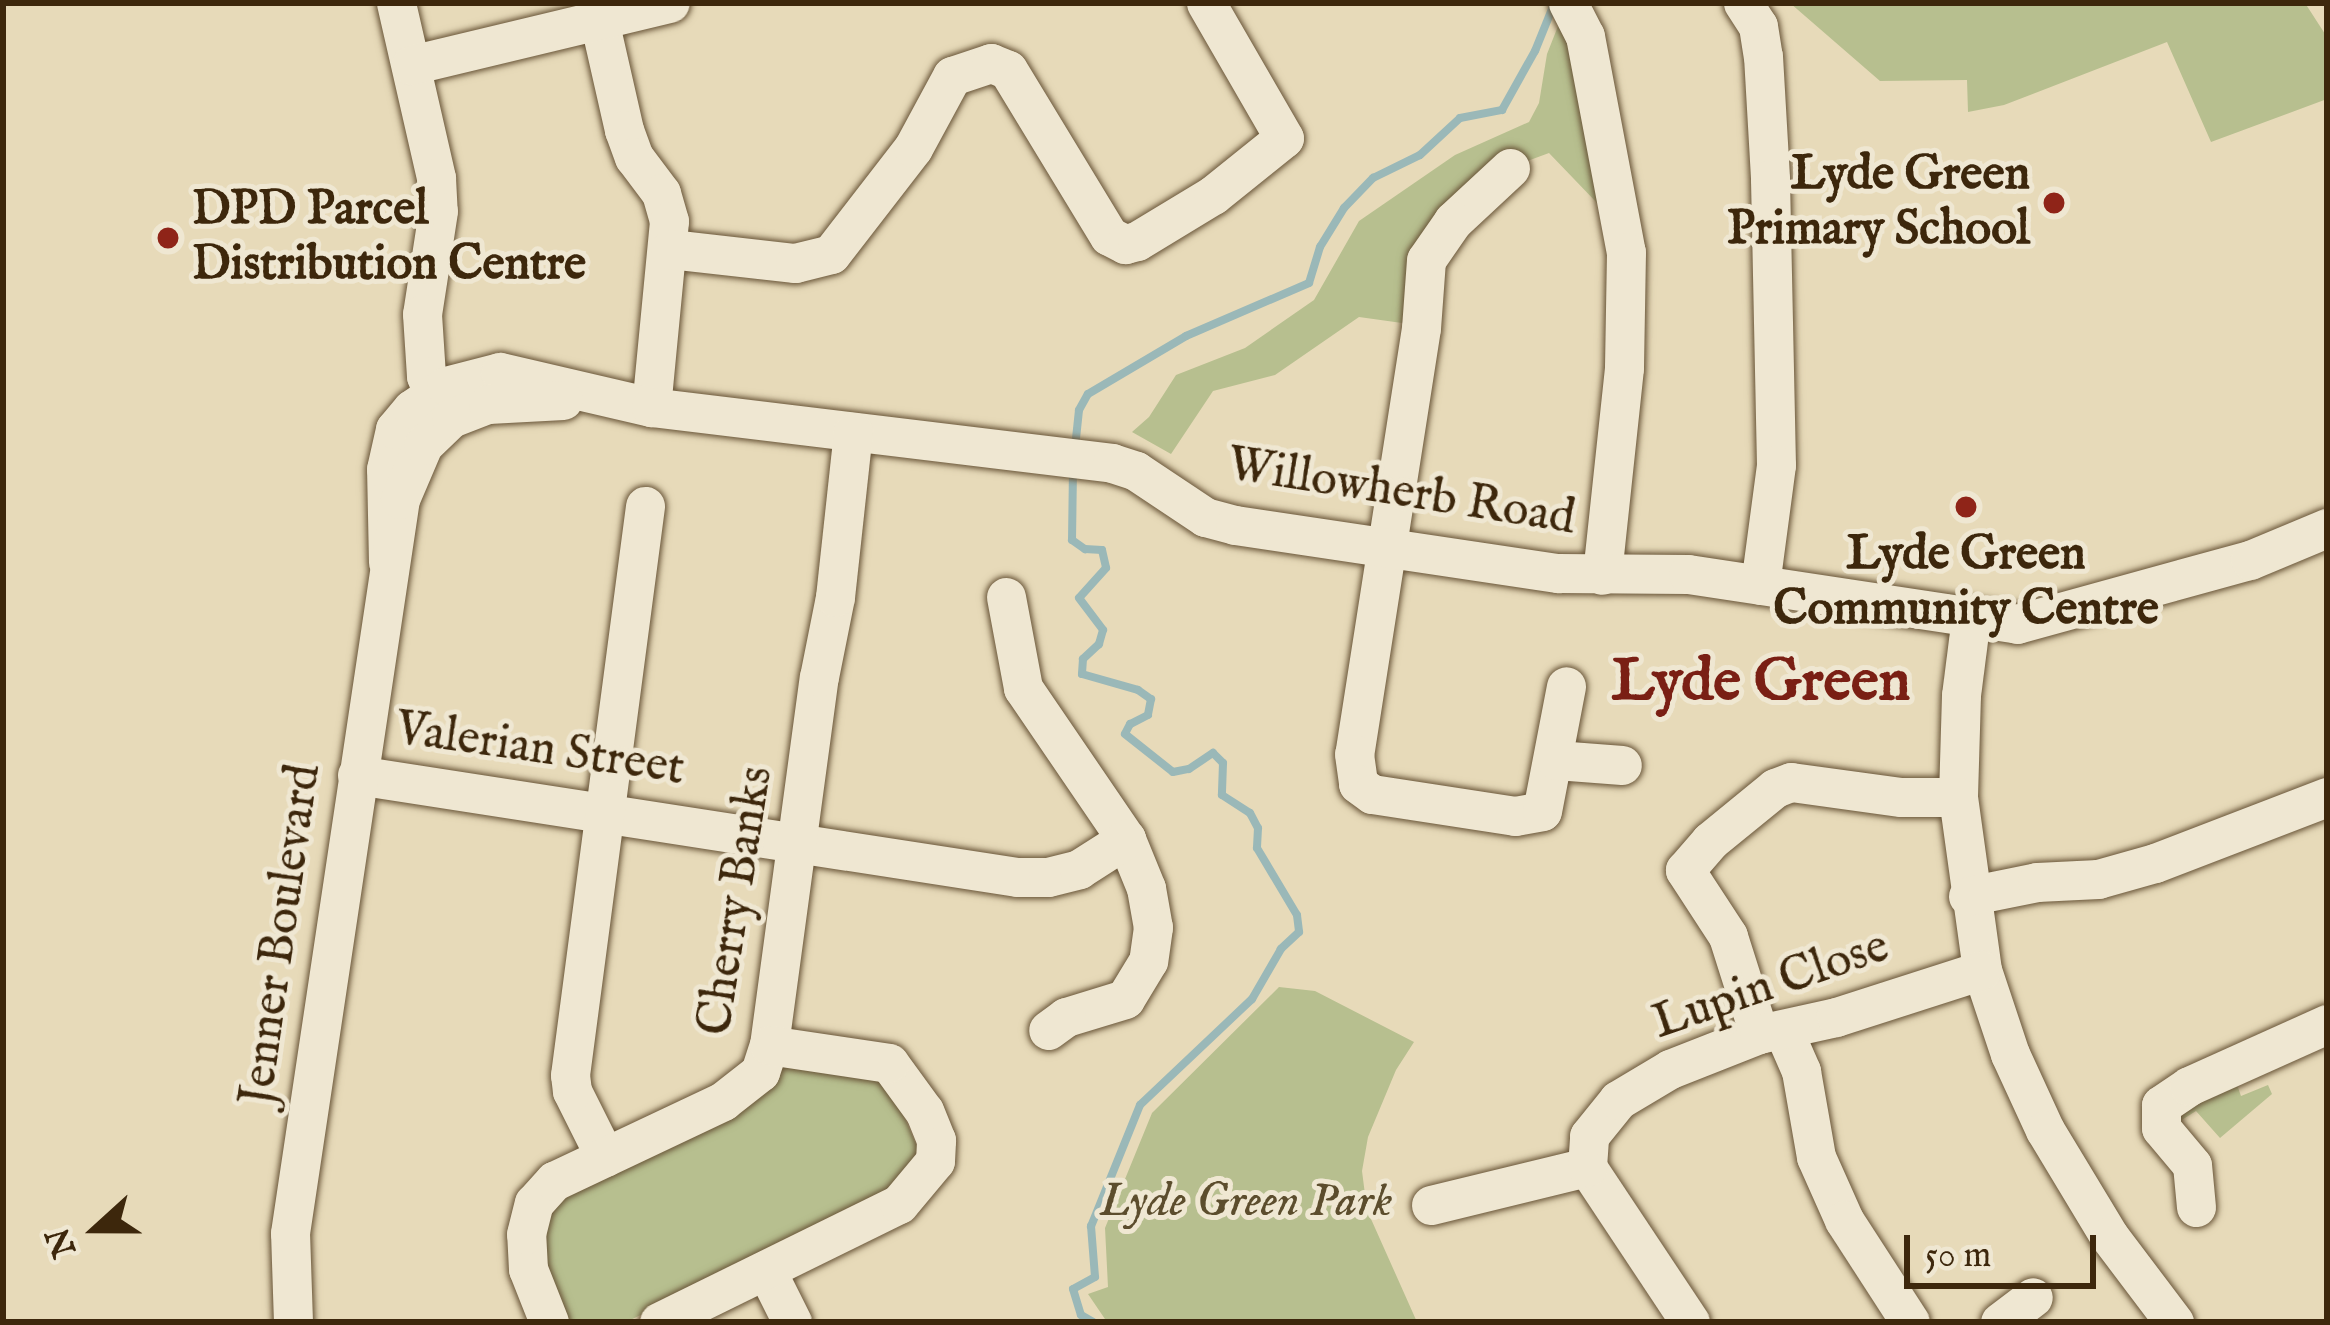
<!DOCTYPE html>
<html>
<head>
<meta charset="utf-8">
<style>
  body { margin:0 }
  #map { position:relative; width:2330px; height:1325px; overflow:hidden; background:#e7dab9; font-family:"IM FELL English",serif }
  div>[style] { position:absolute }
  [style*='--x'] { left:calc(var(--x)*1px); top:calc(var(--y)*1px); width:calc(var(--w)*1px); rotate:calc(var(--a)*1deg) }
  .green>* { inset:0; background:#b7bf8f }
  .stream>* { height:8px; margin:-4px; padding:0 4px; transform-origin:4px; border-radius:4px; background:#9ab8b8 }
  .roads { filter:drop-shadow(0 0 3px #685437) drop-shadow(0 0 3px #685437) }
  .minor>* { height:39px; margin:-19.5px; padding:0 19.5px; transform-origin:19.5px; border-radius:19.5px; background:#efe7d2 }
  .dots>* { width:33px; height:33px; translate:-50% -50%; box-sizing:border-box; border:6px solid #efe7d2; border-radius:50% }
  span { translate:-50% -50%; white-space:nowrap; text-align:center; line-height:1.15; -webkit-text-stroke:10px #efe7d2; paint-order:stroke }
  .poi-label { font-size:48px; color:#3d270c; font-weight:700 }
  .right { translate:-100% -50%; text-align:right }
  .left { translate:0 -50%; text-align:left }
  .street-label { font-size:48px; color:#3d270c }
  .park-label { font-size:48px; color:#5c4d2d; font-style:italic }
  .district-label { font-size:60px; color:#7a1f14; font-weight:700 }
  .frame { position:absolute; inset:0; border:6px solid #3d270c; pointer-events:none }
  .north { position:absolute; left:36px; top:1169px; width:120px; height:120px; -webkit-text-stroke:9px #efe7d2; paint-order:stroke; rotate:249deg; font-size:33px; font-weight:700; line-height:48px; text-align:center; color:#3d270c }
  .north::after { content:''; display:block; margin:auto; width:42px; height:54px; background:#3d270c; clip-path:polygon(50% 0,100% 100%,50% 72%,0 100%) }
  .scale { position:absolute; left:1904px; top:1235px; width:192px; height:54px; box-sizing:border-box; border:6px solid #3d270c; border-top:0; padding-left:15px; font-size:36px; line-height:42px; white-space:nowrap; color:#3d270c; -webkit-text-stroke:9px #efe7d2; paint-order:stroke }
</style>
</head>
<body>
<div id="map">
  <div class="green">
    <i style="clip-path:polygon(1790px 3px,2305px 3px,2327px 37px,2327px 99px,2211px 142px,2167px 42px,2004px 105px,1968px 112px,1967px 80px,1880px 81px)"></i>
    <i style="clip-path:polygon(1564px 11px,1598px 204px,1549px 153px,1522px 163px,1506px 160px,1402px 323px,1359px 317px,1275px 375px,1213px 391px,1171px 454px,1132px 432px,1149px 417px,1176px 375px,1245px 348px,1314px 300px,1359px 221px,1455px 155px,1529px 122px,1539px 103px,1547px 54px)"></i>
    <i style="clip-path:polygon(1279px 987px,1315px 991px,1414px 1042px,1396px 1070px,1368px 1137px,1362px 1171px,1367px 1210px,1417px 1322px,1107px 1322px,1088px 1294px,1108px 1287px,1105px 1228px,1152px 1113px)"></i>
    <i style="clip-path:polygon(785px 1054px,880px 1078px,894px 1093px,918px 1149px,914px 1168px,883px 1200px,626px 1322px,566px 1322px,536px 1238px,549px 1205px)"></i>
    <i style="clip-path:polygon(2235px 1079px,2241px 1096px,2268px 1085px,2272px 1094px,2220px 1138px,2196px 1111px,2180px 1121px,2181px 1109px)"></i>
  </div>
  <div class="stream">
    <i style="--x:1075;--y:448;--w:38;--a:-84"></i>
    <i style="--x:1079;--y:410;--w:18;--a:-61"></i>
    <i style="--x:1088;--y:394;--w:114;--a:-30.6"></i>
    <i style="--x:1186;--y:336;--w:134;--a:-23.3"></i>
    <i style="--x:1309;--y:283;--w:38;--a:-73"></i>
    <i style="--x:1320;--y:247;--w:46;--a:-58.4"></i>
    <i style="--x:1344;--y:208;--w:42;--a:-46"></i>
    <i style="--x:1373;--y:178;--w:52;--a:-26.1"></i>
    <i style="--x:1420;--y:155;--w:54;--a:-42.8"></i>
    <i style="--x:1460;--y:118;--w:43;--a:-10.8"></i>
    <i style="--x:1502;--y:110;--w:68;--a:-60.8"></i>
    <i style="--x:1535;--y:51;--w:51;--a:-68"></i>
    <i style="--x:1073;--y:469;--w:71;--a:90.8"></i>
    <i style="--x:1072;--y:540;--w:16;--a:35"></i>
    <i style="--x:1085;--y:549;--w:17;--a:3"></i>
    <i style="--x:1102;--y:550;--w:18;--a:77"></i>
    <i style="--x:1106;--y:568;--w:40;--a:132"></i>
    <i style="--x:1079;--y:598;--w:40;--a:53"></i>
    <i style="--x:1103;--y:630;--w:15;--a:106"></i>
    <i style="--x:1099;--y:644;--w:22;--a:137"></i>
    <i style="--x:1083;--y:659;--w:15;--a:94"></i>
    <i style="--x:1082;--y:674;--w:58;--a:15.9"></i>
    <i style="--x:1138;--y:690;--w:16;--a:35"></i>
    <i style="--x:1151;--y:699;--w:16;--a:101"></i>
    <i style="--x:1148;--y:715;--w:20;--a:153"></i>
    <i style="--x:1130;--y:724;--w:11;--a:117"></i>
    <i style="--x:1125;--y:734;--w:61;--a:38.4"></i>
    <i style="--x:1173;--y:772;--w:16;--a:-11"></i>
    <i style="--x:1189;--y:769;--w:29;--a:-34"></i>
    <i style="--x:1213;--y:753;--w:14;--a:45"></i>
    <i style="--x:1223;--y:763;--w:32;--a:92"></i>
    <i style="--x:1222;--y:795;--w:33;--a:33"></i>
    <i style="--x:1250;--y:813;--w:17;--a:62"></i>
    <i style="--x:1258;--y:828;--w:20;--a:93"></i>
    <i style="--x:1257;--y:848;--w:78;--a:59.2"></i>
    <i style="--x:1297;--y:915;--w:17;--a:83"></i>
    <i style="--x:1299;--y:932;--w:25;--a:137"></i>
    <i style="--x:1281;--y:949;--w:58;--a:120.1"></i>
    <i style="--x:1252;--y:999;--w:154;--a:136.6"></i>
    <i style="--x:1140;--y:1105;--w:131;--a:112"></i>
    <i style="--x:1091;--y:1226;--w:51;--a:85.5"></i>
    <i style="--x:1095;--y:1277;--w:25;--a:151"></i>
    <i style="--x:1073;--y:1289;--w:27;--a:73"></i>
    <i style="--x:1081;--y:1315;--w:14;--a:30"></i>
  </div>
  <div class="roads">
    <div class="minor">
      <i style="--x:396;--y:3;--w:180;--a:77.1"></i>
      <i style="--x:436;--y:178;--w:33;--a:87"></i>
      <i style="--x:438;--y:211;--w:104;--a:98.8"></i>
      <i style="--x:422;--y:314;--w:62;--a:86.3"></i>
      <i style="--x:426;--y:376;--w:39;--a:69"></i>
      <i style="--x:1568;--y:3;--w:37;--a:63"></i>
      <i style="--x:1585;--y:36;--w:220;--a:79.3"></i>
      <i style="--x:1626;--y:252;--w:116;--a:91"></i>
      <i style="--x:1624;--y:368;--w:208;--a:96.1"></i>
      <i style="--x:1743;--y:3;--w:27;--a:57"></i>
      <i style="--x:1758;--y:26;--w:30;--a:81"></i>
      <i style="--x:1763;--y:56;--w:123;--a:86.7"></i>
      <i style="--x:1770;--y:179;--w:286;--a:88.8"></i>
      <i style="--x:1776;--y:465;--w:121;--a:97.6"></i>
      <i style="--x:599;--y:20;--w:113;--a:77.2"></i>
      <i style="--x:624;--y:130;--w:29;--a:70"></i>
      <i style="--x:634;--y:157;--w:45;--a:53.1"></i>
      <i style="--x:661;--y:193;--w:29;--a:74"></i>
      <i style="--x:669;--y:221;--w:187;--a:95.5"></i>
      <i style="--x:411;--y:65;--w:266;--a:-13.5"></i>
      <i style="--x:1510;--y:168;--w:78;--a:137.1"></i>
      <i style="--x:1453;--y:221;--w:47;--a:124.7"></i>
      <i style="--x:1426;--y:260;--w:68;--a:94.2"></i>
      <i style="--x:1421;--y:328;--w:431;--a:98.9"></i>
      <i style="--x:1354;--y:754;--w:30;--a:82"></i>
      <i style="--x:1358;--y:784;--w:17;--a:36"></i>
      <i style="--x:1372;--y:794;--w:145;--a:8.7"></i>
      <i style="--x:1515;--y:816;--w:27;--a:-10"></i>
      <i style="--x:1542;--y:811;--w:127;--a:-79.1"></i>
      <i style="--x:670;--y:249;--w:126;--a:6.4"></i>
      <i style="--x:795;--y:263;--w:37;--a:-14"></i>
      <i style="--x:831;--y:254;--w:134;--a:-52.3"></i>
      <i style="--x:913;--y:148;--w:82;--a:-61.6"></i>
      <i style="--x:952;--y:76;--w:41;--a:-18.4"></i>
      <i style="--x:991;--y:63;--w:18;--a:22"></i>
      <i style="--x:1008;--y:70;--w:194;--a:58.7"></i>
      <i style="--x:1109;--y:236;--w:18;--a:27"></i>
      <i style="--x:1125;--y:244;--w:12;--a:-14"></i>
      <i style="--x:1137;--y:241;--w:89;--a:-31.2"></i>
      <i style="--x:1213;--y:195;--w:91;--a:-38.8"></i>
      <i style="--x:1284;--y:138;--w:156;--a:-120"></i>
      <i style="--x:388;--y:562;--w:93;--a:-91.2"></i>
      <i style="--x:386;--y:469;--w:41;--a:-77.3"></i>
      <i style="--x:395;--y:429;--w:26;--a:-50"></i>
      <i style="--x:412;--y:409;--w:41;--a:-34.1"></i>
      <i style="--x:446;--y:386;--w:56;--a:-14.5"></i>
      <i style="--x:500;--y:372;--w:155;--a:13.1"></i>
      <i style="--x:651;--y:407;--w:464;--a:6.9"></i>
      <i style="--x:1112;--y:463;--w:25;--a:18"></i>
      <i style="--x:1136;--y:471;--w:83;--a:33.7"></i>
      <i style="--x:1205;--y:517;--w:31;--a:15"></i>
      <i style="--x:1235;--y:525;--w:327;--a:8.5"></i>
      <i style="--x:1558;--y:573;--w:130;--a:0.4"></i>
      <i style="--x:1688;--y:574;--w:333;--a:8.6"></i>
      <i style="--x:2017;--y:624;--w:242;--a:-15.4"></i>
      <i style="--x:2250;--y:560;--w:83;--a:-22.6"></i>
      <i style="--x:1006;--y:597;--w:93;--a:79.4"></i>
      <i style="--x:1023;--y:688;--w:183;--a:55.7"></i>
      <i style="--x:1126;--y:839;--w:53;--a:67.8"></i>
      <i style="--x:1146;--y:888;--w:40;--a:80"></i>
      <i style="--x:1153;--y:927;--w:34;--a:98"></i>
      <i style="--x:1148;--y:961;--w:44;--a:121.2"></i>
      <i style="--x:1125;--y:999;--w:62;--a:163"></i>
      <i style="--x:1066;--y:1017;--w:22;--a:144"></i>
      <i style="--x:1971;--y:617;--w:79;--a:97.3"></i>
      <i style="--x:1961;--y:695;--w:102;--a:91.7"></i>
      <i style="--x:1958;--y:797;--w:175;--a:82.1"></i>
      <i style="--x:1982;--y:970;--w:89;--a:71.6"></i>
      <i style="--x:2010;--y:1054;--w:84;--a:65.3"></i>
      <i style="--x:2045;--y:1130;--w:124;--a:58.9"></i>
      <i style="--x:2109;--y:1236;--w:108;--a:52.9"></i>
      <i style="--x:1556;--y:760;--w:66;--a:4.3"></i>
      <i style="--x:357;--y:775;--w:668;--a:8.79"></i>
      <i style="--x:1017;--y:877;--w:31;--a:0"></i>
      <i style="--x:1048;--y:877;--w:32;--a:-14"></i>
      <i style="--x:1079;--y:869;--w:56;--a:-32.6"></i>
      <i style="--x:1968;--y:896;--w:70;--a:-11.5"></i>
      <i style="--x:2037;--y:882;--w:61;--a:-2.8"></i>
      <i style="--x:2098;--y:879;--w:59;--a:-15.7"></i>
      <i style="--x:2155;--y:863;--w:184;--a:-21"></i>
      <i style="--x:1784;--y:1032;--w:43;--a:66.4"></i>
      <i style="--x:1801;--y:1071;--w:87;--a:80.1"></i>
      <i style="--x:1816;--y:1157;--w:69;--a:66"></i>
      <i style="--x:1844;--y:1220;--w:121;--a:57.1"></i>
      <i style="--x:1759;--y:1034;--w:103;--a:-107.6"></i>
      <i style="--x:1728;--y:936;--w:79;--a:-123.1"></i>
      <i style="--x:1685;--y:870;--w:38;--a:-49"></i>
      <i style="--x:1710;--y:841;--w:84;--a:-39.2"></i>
      <i style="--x:1775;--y:788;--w:17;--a:-21"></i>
      <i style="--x:1791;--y:782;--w:111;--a:7.8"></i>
      <i style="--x:1901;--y:797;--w:57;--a:0"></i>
      <i style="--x:605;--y:1157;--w:74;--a:-116.6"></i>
      <i style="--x:572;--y:1091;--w:16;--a:-97"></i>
      <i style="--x:570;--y:1075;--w:574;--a:-82.49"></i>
      <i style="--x:1587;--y:1167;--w:186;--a:56.4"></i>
      <i style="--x:1431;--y:1205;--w:161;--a:-13.7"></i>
      <i style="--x:1587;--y:1167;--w:31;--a:-86"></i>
      <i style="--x:1589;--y:1136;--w:46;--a:-51.1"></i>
      <i style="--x:1618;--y:1100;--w:61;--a:-30.8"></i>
      <i style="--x:1670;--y:1069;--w:96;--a:-21.5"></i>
      <i style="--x:1759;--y:1034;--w:79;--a:-12.4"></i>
      <i style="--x:1836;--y:1017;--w:153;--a:-17.8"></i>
      <i style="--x:2196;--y:1207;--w:42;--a:-95.4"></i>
      <i style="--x:2192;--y:1165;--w:48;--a:-130"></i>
      <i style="--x:2161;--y:1128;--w:23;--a:-90"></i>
      <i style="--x:2161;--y:1105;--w:34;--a:-34"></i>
      <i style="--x:2189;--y:1086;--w:151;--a:-24.2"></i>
      <i style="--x:766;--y:1270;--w:58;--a:63.4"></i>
      <i style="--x:293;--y:1322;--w:89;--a:-91.9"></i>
      <i style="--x:290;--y:1233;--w:742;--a:-81.48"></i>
      <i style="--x:400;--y:499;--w:59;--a:-66.9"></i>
      <i style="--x:423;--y:445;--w:39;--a:-44"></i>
      <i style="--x:451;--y:418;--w:40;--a:-21"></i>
      <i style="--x:488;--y:404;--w:75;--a:-3.1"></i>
      <i style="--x:549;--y:1322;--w:57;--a:-111.6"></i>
      <i style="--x:528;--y:1269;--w:35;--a:-93"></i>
      <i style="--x:526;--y:1234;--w:32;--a:-76"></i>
      <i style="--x:534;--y:1203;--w:30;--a:-48"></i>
      <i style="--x:554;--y:1181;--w:187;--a:-25.3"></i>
      <i style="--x:723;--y:1101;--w:47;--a:-38.1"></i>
      <i style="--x:760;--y:1072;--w:28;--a:-72"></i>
      <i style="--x:769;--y:1045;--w:371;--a:-82.3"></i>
      <i style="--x:819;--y:677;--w:82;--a:-78.7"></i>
      <i style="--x:835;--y:597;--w:166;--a:-83.8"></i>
      <i style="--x:659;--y:1322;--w:267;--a:-26.2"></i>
      <i style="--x:899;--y:1204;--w:56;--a:-50.1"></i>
      <i style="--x:935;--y:1161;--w:21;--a:-87"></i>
      <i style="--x:936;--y:1140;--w:31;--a:-112"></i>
      <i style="--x:924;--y:1111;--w:59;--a:-126.1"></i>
      <i style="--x:889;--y:1063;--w:121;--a:-171.5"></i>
      <i style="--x:2000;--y:1322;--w:41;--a:-37.1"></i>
    </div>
  </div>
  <div class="dots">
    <i style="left:2054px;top:203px;background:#8f2418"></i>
    <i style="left:168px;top:238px;background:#8f2418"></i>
    <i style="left:1966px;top:507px;background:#8f2418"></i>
  </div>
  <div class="poi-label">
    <span class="right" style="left:2030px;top:203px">Lyde Green<br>Primary School</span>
    <span class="left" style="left:192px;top:238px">DPD Parcel<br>Distribution Centre</span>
    <span style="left:1966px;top:583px">Lyde Green<br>Community Centre</span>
  </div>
  <div class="street-label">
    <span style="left:1401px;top:493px;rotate:9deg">Willowherb Road</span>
    <span style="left:540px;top:750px;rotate:8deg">Valerian Street</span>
    <span style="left:737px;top:901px;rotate:-81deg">Cherry Banks</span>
    <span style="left:282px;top:935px;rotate:-82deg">Jenner Boulevard</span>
    <span style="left:1771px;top:986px;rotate:-19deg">Lupin Close</span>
  </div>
  <div class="park-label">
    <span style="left:1246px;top:1203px">Lyde Green Park</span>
  </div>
  <div class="district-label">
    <span style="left:1761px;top:683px">Lyde Green</span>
  </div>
  <div class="frame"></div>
  <div class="north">N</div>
  <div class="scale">50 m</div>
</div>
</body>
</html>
